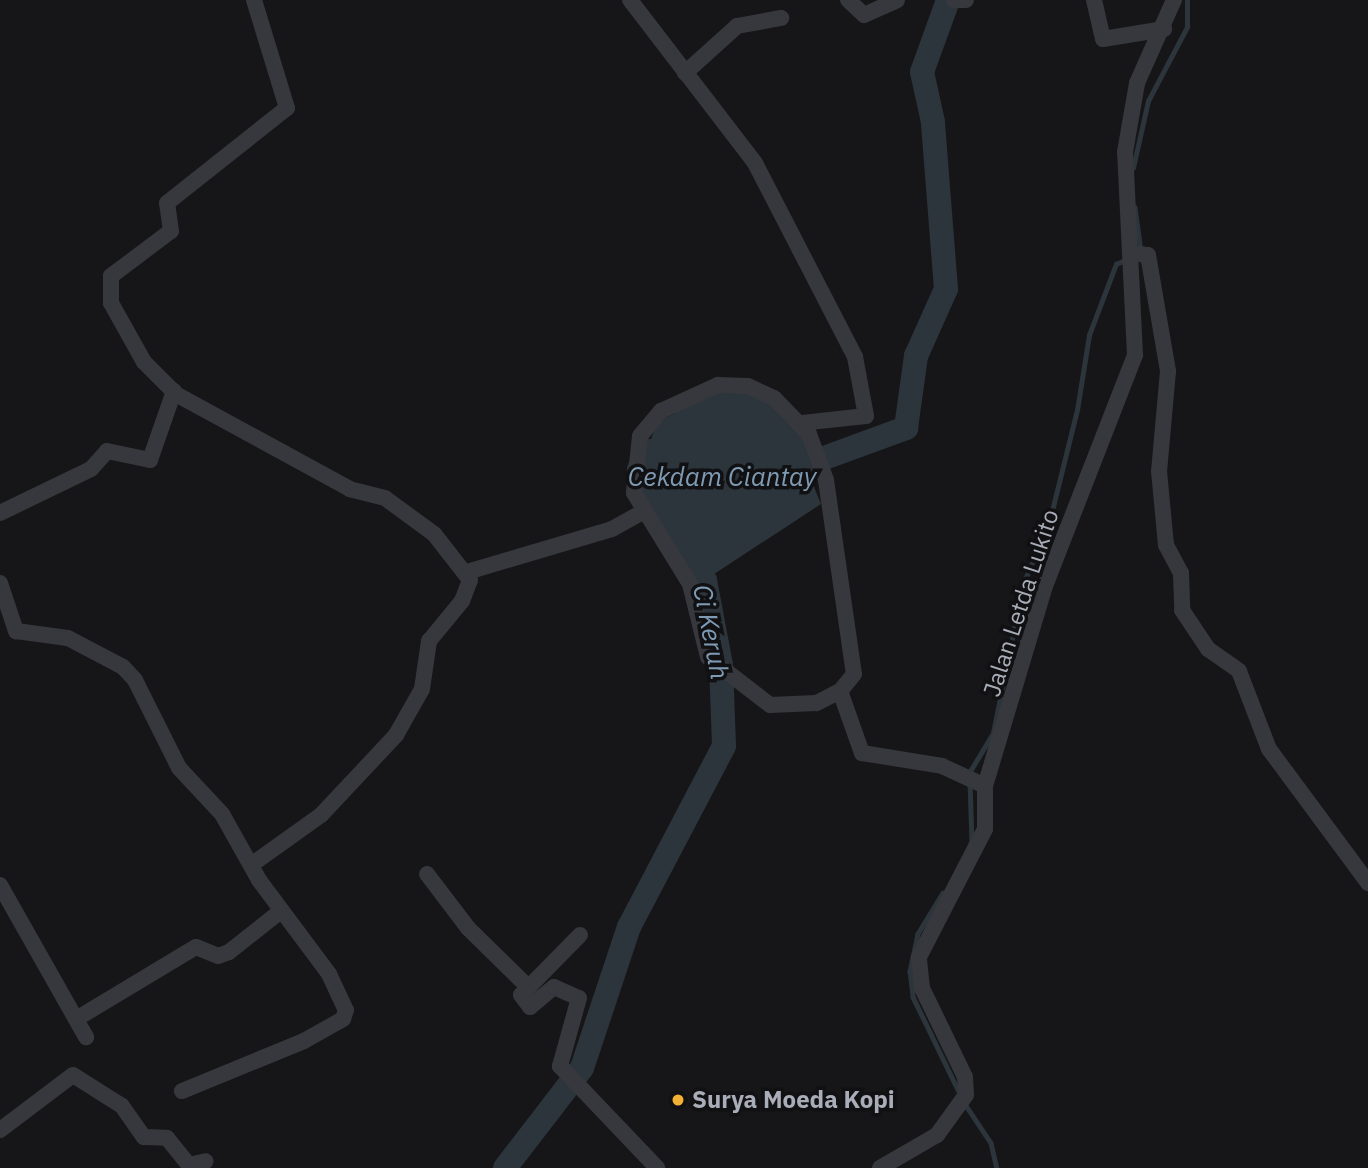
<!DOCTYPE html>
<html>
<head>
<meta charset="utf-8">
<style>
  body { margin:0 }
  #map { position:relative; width:1368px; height:1168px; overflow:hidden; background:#161618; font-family:"IBM Plex Sans",sans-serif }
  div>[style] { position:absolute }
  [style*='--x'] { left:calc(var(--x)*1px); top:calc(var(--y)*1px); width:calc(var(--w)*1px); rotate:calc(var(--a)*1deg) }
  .water>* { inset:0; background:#2c353c }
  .stream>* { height:4.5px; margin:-2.25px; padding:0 2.25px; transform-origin:2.25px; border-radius:2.25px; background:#2c353c }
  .river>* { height:24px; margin:-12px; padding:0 12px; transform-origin:12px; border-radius:12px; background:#2c353c }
  .minor>* { height:16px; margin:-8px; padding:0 8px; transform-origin:8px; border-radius:8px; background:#37383d }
  .dots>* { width:19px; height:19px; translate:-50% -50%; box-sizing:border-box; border:4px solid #111113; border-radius:50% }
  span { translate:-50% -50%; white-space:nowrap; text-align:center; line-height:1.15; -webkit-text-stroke:7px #111113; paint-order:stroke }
  .street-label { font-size:24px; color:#a8adb8 }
  .poi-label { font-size:24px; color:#a8adb8; font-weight:700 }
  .left { translate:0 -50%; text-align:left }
  .water-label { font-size:26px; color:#7f9bb3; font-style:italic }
</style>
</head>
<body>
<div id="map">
  <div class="water">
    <i style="clip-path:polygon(717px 395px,764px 401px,805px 465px,821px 504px,705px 580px,689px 570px,654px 513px,639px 470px,658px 421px)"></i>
  </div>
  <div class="stream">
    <i style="--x:1133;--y:168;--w:69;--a:-77.4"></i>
    <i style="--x:1148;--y:101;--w:84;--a:-62.2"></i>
    <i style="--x:1187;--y:27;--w:27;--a:-90"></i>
    <i style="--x:1135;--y:207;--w:44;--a:82.2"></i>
    <i style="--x:969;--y:773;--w:47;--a:-59"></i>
    <i style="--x:993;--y:733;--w:152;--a:-78.6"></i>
    <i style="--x:1023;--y:584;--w:66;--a:-66.9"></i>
    <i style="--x:1049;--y:523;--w:116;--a:-76.1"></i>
    <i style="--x:1077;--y:410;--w:76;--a:-80.9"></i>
    <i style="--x:1089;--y:335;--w:76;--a:-69.2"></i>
    <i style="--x:1116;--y:264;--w:10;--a:-24"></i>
    <i style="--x:970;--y:782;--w:61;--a:88.1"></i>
    <i style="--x:943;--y:893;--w:48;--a:121.4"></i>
    <i style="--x:918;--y:934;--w:38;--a:102"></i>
    <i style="--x:910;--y:971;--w:26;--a:83"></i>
    <i style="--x:913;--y:997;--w:110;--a:64.1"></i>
    <i style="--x:965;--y:1104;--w:47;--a:56.3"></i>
    <i style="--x:991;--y:1143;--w:26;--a:77"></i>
  </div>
  <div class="river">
    <i style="--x:687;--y:408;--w:33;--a:-23"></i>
    <i style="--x:717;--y:395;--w:48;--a:7.1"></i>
    <i style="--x:765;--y:401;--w:75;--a:58"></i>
    <i style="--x:805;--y:465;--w:108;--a:-20.1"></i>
    <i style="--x:906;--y:428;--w:73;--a:-82.1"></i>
    <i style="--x:916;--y:356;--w:73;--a:-65.9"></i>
    <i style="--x:946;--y:289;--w:168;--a:-94.5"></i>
    <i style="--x:933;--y:122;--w:51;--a:-102.4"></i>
    <i style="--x:922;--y:72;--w:77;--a:-70.1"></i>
    <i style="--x:505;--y:1168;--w:126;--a:-52.4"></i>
    <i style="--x:582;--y:1068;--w:149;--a:-71.6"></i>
    <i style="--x:629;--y:927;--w:204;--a:-62.3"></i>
    <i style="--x:724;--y:746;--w:81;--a:-92.1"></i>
    <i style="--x:721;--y:665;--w:86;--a:-100.7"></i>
    <i style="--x:705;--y:580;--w:84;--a:-127.3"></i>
    <i style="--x:654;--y:513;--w:46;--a:-109.2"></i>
    <i style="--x:639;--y:470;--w:21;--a:-67"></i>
  </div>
  <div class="minor">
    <i style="--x:630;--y:0;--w:205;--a:52.5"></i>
    <i style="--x:755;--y:163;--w:218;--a:62.7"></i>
    <i style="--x:855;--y:357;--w:60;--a:79.4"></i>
    <i style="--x:866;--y:416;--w:64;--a:173.8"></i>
    <i style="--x:848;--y:0;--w:22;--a:43"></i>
    <i style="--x:864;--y:15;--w:36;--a:-24"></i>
    <i style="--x:954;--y:0;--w:12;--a:0"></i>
    <i style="--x:1094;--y:0;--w:40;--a:77"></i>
    <i style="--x:1103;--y:39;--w:62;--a:-9.3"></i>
    <i style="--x:685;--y:73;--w:70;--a:-42.1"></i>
    <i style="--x:737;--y:26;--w:45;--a:-10.3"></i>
    <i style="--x:1133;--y:253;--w:15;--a:8"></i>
    <i style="--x:1148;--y:255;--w:118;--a:80.2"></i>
    <i style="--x:1168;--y:371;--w:100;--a:95.1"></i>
    <i style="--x:1159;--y:471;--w:74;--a:84.6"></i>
    <i style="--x:1166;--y:545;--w:32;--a:62"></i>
    <i style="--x:1181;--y:573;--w:37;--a:88"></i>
    <i style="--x:1182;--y:610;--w:47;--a:56.3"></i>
    <i style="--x:1208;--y:649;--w:38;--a:35"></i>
    <i style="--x:1239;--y:671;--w:84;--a:69"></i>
    <i style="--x:1269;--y:749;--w:167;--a:53.5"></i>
    <i style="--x:718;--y:385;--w:30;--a:2"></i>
    <i style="--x:748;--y:386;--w:29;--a:25"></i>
    <i style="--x:774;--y:398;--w:50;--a:45.8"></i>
    <i style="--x:809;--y:434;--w:49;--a:69.7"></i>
    <i style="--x:826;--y:480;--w:196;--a:81.8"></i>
    <i style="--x:854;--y:674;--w:22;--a:129"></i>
    <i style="--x:840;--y:691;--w:27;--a:153"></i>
    <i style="--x:816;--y:703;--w:46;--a:177.5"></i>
    <i style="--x:770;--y:705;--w:78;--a:-142.3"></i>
    <i style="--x:708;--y:657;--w:75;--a:-103.9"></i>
    <i style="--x:690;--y:584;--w:107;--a:-121.6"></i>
    <i style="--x:634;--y:493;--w:57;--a:-84"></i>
    <i style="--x:640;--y:436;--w:33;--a:-50"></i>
    <i style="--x:661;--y:411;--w:63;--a:-24.5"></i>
    <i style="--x:0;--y:513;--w:101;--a:-25.8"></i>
    <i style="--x:91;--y:469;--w:24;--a:-48"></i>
    <i style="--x:107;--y:451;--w:44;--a:11.8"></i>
    <i style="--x:150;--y:460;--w:73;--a:-70.8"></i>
    <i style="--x:467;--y:572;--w:151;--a:-16.5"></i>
    <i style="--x:612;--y:529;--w:33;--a:-29"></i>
    <i style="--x:0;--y:583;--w:51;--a:71.6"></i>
    <i style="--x:16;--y:631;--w:52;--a:7.7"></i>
    <i style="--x:68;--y:638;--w:62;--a:27.8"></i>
    <i style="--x:123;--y:667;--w:18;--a:47"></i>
    <i style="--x:135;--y:680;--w:98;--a:63.4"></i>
    <i style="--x:179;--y:768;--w:63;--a:46.9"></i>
    <i style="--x:222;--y:814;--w:76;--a:60.7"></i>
    <i style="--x:259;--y:880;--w:117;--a:53.3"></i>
    <i style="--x:329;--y:974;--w:40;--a:65"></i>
    <i style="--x:346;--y:1010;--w:9;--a:108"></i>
    <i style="--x:343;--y:1019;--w:45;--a:150.6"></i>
    <i style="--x:304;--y:1041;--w:132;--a:157.7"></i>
    <i style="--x:840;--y:691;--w:66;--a:70.5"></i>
    <i style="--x:862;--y:753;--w:81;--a:9.2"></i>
    <i style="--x:942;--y:766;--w:47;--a:24.9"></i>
    <i style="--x:251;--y:865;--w:86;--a:-35.5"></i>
    <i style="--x:321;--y:815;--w:110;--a:-46.8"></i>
    <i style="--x:396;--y:735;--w:53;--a:-60.5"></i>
    <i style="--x:422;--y:689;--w:49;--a:-81.7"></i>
    <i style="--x:429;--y:641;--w:52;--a:-50.5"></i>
    <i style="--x:462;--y:601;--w:22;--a:-69"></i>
    <i style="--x:470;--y:580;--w:58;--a:-128"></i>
    <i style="--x:434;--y:534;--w:61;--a:-143.7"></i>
    <i style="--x:385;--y:498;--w:36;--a:-166"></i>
    <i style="--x:350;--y:489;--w:198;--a:-151.4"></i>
    <i style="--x:176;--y:394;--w:45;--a:-135"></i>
    <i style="--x:144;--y:362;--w:68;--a:-119.2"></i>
    <i style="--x:111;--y:303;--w:27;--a:-90"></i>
    <i style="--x:111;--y:276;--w:75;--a:-36.9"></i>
    <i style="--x:171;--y:231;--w:28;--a:-98"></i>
    <i style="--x:167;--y:203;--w:153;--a:-38.4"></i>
    <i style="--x:287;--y:108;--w:113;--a:-107"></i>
    <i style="--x:427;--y:874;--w:68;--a:52.8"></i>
    <i style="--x:468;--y:928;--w:81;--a:44.5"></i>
    <i style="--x:0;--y:885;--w:175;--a:60.5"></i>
    <i style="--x:580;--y:935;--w:84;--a:134.5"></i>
    <i style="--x:521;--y:995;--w:15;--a:53"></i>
    <i style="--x:530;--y:1007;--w:31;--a:-40"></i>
    <i style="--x:554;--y:987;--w:27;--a:24"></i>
    <i style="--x:579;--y:998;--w:71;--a:105.6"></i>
    <i style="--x:560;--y:1066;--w:141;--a:46.4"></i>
    <i style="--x:76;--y:1019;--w:140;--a:-31"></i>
    <i style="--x:196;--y:947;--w:24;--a:22"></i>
    <i style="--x:218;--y:956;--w:12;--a:-20"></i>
    <i style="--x:229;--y:952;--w:66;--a:-38.3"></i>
    <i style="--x:0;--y:1130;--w:91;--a:-37"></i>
    <i style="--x:73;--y:1075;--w:58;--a:32.3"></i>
    <i style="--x:122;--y:1106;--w:38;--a:55"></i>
    <i style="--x:144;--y:1137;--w:23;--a:2"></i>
    <i style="--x:167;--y:1138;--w:35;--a:51"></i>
    <i style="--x:189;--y:1165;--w:17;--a:-13"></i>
    <i style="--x:880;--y:1168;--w:66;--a:-30.1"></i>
    <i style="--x:937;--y:1135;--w:49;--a:-54.1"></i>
    <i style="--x:966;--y:1095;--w:18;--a:-93"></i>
    <i style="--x:965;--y:1077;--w:99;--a:-115.8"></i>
    <i style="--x:922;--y:988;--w:31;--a:-96"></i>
    <i style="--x:919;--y:957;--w:144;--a:-62.7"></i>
    <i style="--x:985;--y:829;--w:43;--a:-90"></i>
    <i style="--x:985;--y:786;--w:209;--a:-73.3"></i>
    <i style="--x:1045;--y:586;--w:248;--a:-68.7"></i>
    <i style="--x:1135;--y:355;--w:203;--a:-92.8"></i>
    <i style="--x:1125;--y:152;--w:70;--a:-80.1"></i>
    <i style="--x:1137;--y:83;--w:91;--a:-66"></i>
  </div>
  <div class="dots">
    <i style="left:678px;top:1100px;background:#f2b134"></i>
  </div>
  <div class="street-label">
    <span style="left:1021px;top:603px;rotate:-72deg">Jalan Letda Lukito</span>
  </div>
  <div class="poi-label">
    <span class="left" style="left:692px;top:1100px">Surya Moeda Kopi</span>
  </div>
  <div class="water-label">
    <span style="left:722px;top:477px">Cekdam Ciantay</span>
    <span style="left:711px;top:632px;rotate:79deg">Ci Keruh</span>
  </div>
</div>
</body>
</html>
